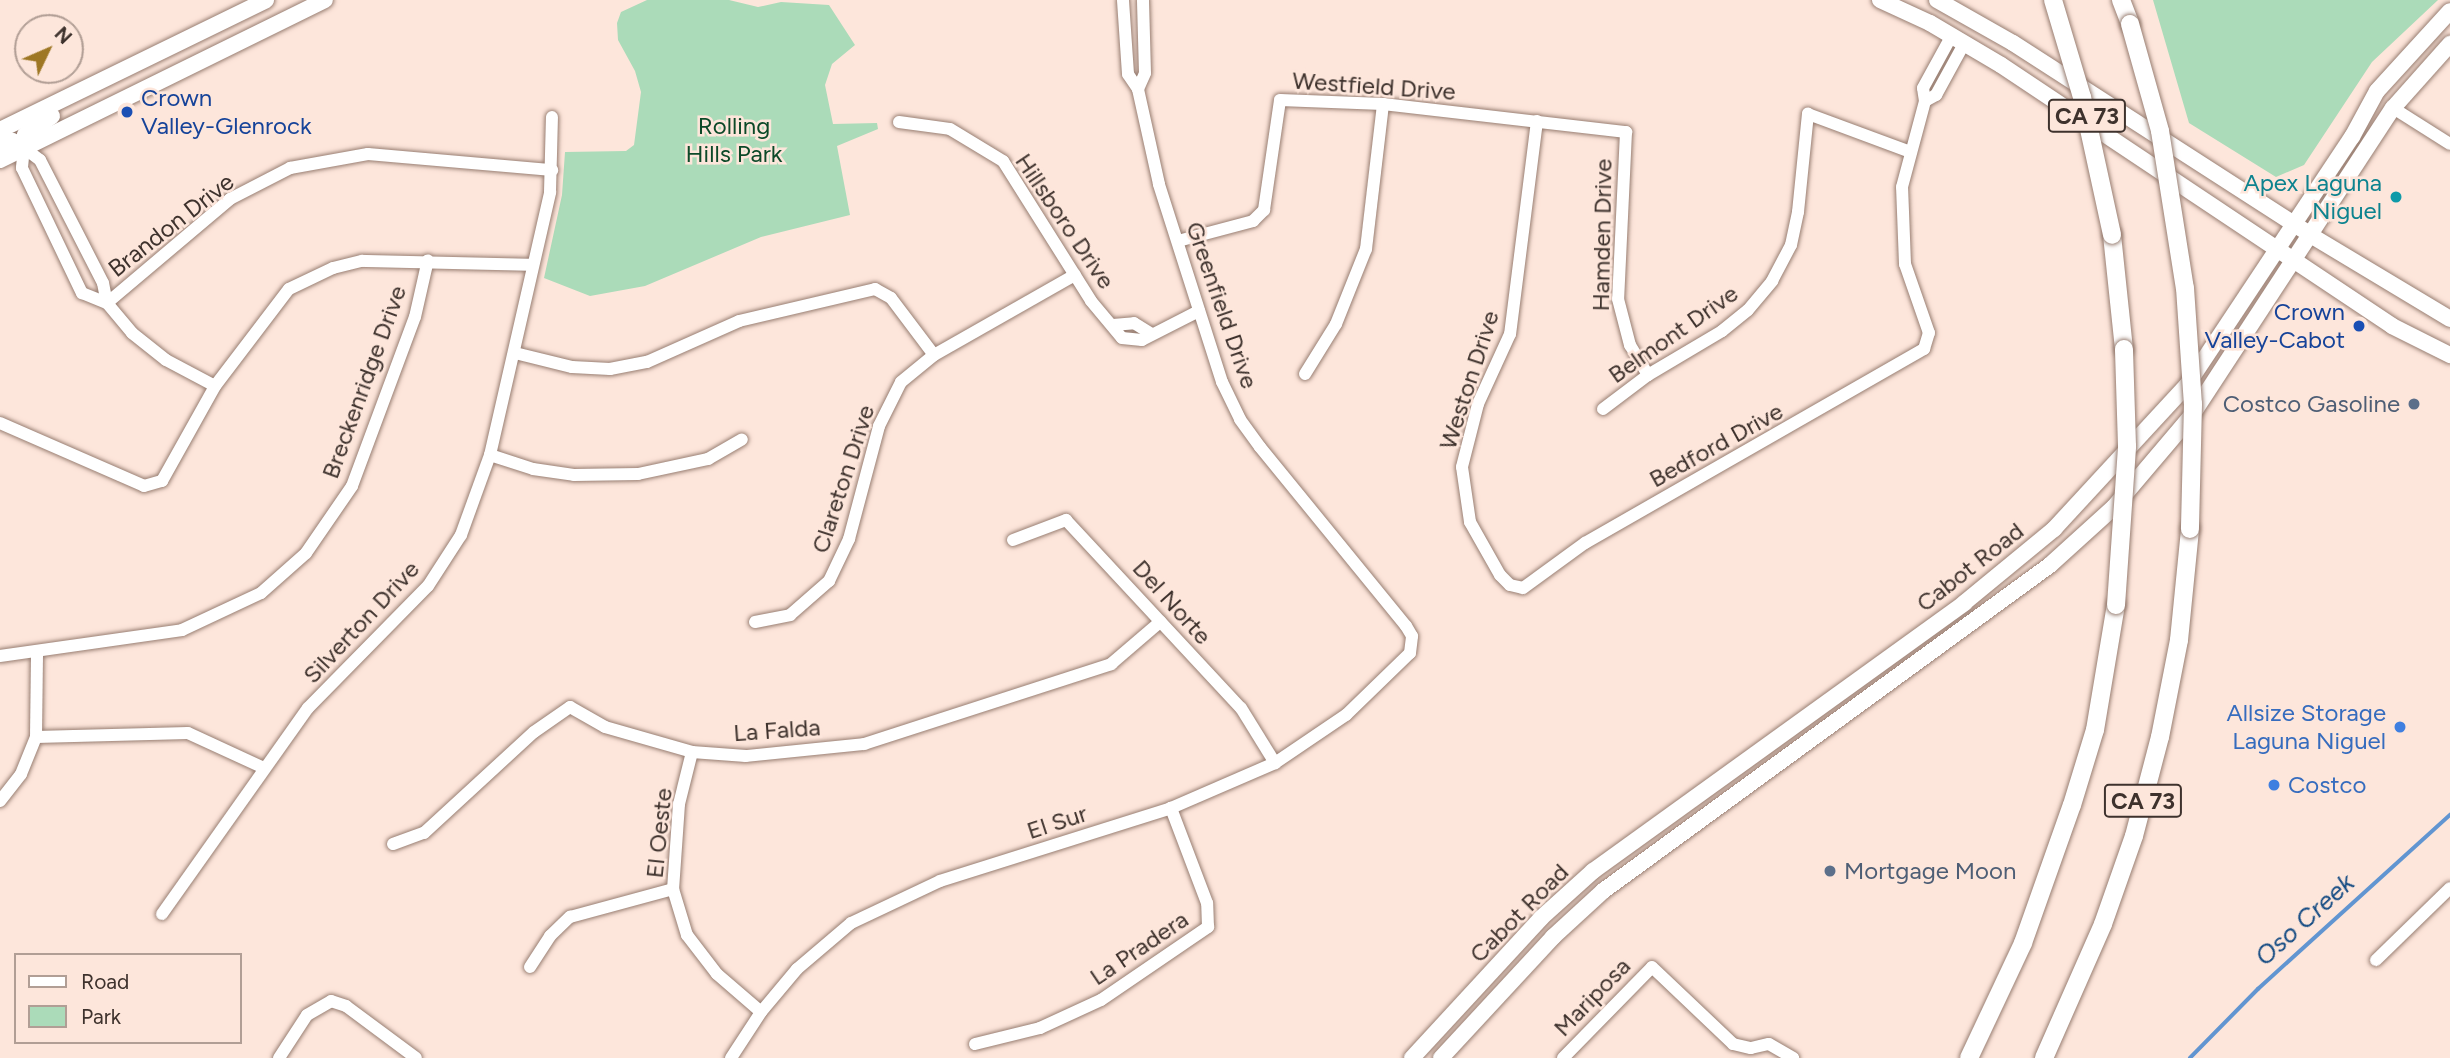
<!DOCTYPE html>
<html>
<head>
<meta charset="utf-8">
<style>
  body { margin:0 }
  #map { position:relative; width:2450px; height:1058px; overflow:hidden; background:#fde6db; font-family:Figtree,sans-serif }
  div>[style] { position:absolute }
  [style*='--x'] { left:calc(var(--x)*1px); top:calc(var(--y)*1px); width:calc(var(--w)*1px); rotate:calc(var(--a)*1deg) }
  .green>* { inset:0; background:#abdbb9 }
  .stream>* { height:3.5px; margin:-1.75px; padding:0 1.75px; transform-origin:1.75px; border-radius:1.75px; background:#6195d1 }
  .roads { filter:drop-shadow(0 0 2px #987e72) drop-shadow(0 0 2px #987e72) }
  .minor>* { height:12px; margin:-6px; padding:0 6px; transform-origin:6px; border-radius:6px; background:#fff }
  .major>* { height:16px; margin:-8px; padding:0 8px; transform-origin:8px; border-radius:8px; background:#fff }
  .highway>* { height:18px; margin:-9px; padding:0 9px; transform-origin:9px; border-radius:9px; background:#fff }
  .bridges { filter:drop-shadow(0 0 2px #987e72) drop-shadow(0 0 2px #987e72) }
  .highway-bridge>* { height:18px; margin:-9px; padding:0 9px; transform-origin:9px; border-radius:9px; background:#fff }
  .dots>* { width:19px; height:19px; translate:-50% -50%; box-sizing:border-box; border:4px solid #fde6db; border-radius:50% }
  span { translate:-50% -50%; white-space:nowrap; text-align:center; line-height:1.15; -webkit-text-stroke:5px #fde6db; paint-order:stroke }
  .shield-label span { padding:2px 5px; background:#fde6db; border:2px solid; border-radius:5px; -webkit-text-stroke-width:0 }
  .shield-label { font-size:23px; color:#3e322d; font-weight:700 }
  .street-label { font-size:24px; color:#3e322d }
  .transit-label { font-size:24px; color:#164399 }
  .left { translate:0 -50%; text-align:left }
  .right { translate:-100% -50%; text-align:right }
  .park-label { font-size:24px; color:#0c4928 }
  .culture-label { font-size:24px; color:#0d838f }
  .service-label { font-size:24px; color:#4e5e75 }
  .shop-label { font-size:24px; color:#366cbe }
  .water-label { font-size:26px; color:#144b83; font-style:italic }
  .legend { position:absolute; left:14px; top:953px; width:228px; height:91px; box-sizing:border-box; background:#fde6db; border:2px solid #b19e95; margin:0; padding:9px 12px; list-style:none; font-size:21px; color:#3e322d }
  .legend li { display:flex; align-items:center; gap:14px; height:35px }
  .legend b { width:35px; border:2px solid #b19e95 }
  .north { position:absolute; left:14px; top:14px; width:70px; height:70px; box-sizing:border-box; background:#fde6db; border:2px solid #b19e95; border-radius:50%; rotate:46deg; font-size:19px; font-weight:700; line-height:28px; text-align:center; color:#3e322d }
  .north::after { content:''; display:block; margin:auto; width:24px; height:32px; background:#9e7724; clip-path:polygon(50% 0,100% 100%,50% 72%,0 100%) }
</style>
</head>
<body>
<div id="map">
  <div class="green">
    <i style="clip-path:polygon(647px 0,729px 0,758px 7px,781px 2px,829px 5px,855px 45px,832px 64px,825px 85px,833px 124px,877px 123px,878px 129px,837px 146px,850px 215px,761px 237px,645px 286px,590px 296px,544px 278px,562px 195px,565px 152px,626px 151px,634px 145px,641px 92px,635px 71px,618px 40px,617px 23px,621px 12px)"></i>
    <i style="clip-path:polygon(2153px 0,2438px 0,2372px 62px,2304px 165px,2276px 177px,2189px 123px)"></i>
  </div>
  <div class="stream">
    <i style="--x:2190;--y:1058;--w:97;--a:-45.4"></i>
    <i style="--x:2258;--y:989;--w:259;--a:-42.2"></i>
  </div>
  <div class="roads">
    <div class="minor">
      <i style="--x:1138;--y:89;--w:17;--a:-66"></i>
      <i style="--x:1145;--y:73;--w:73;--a:-91.6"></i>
      <i style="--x:1925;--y:101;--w:13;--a:-29"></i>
      <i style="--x:1936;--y:95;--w:60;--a:-61.3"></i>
      <i style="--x:2393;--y:108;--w:67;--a:32.3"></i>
      <i style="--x:1537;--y:121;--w:215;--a:97.2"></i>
      <i style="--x:1510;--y:334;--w:77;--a:114.6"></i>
      <i style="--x:1478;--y:404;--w:65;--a:104.3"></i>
      <i style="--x:1462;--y:467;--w:56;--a:81.7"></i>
      <i style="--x:1470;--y:522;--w:61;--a:60.5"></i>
      <i style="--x:1500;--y:575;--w:14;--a:45"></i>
      <i style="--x:1510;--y:585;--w:13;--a:13"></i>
      <i style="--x:1523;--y:588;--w:77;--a:-36"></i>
      <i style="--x:1585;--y:543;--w:391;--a:-29.8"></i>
      <i style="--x:1924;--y:349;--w:17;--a:-73"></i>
      <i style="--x:1929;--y:333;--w:73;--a:-109.2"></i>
      <i style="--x:1905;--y:264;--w:77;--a:-92.2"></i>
      <i style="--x:1902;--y:187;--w:89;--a:-75"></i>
      <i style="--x:1925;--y:101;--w:13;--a:-99"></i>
      <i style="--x:1923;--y:88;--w:60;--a:-61.3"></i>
      <i style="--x:899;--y:122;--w:51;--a:7.8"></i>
      <i style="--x:950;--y:129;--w:62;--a:31.1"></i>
      <i style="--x:1003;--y:161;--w:165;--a:57.8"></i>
      <i style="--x:1091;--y:301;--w:48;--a:50"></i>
      <i style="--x:1122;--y:338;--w:20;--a:6"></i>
      <i style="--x:1142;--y:340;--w:64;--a:-27"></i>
      <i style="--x:24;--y:148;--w:20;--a:96"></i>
      <i style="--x:22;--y:168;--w:139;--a:64.4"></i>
      <i style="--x:82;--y:293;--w:27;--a:22"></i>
      <i style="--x:107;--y:303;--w:39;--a:50"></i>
      <i style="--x:132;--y:333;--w:43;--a:38.5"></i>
      <i style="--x:166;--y:360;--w:55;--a:28"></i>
      <i style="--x:24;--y:148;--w:20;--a:37"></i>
      <i style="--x:40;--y:160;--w:138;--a:62.9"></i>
      <i style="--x:103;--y:283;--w:20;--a:79"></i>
      <i style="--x:1178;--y:241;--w:78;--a:-14.9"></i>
      <i style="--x:1253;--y:221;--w:16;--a:-45"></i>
      <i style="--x:1264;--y:210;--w:111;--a:-81.7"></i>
      <i style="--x:1280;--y:100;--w:103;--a:2.2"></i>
      <i style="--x:1383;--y:104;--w:245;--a:6.6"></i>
      <i style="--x:1626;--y:132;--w:167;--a:92.7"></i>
      <i style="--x:1618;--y:299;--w:48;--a:75.4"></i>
      <i style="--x:1630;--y:345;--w:35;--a:59"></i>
      <i style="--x:107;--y:303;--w:161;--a:-40.2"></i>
      <i style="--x:230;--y:199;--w:68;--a:-27.3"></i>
      <i style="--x:290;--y:168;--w:79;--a:-10.2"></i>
      <i style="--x:368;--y:154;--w:185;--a:5"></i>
      <i style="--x:1113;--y:325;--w:21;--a:-5"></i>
      <i style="--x:1134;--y:323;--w:19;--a:32"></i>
      <i style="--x:515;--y:353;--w:59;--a:13.8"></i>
      <i style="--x:572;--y:367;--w:38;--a:3"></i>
      <i style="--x:610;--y:369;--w:38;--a:-11"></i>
      <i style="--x:647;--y:362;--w:101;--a:-24"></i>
      <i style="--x:739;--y:321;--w:140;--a:-13.2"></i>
      <i style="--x:875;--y:289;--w:18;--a:29"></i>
      <i style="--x:891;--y:298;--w:71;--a:53"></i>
      <i style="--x:1305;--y:374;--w:59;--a:-58.2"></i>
      <i style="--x:1336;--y:324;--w:81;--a:-68.2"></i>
      <i style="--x:1366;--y:249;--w:146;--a:-83.3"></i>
      <i style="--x:1603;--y:409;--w:56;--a:-37.1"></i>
      <i style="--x:1648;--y:375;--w:86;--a:-30.7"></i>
      <i style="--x:1722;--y:331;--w:33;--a:-39"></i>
      <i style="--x:1748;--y:310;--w:38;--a:-50"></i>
      <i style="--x:1772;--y:281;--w:41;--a:-62.2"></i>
      <i style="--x:1791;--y:245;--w:34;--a:-78"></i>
      <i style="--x:1798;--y:212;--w:99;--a:-84.2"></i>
      <i style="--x:1808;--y:114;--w:109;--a:20.4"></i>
      <i style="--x:0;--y:423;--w:157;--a:23.6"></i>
      <i style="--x:144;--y:486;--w:19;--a:-16"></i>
      <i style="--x:162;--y:481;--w:109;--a:-60.8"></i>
      <i style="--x:215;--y:386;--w:122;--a:-52.7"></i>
      <i style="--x:289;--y:289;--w:49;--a:-25.5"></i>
      <i style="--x:333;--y:268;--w:30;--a:-14"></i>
      <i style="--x:362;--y:261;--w:171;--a:1.3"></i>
      <i style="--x:490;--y:455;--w:45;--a:18"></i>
      <i style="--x:533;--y:469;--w:41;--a:8.3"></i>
      <i style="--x:574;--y:475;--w:64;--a:-0.9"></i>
      <i style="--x:638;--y:474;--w:72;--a:-12.1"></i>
      <i style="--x:708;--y:459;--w:39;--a:-30"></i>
      <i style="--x:1013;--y:540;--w:57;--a:-20.7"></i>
      <i style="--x:1066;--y:520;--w:257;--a:47.1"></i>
      <i style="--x:1241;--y:708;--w:65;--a:58.3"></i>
      <i style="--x:755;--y:622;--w:36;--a:-11"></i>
      <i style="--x:790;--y:615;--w:52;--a:-41.1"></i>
      <i style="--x:829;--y:581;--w:47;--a:-64.5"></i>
      <i style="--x:849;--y:539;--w:117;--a:-75.1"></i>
      <i style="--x:879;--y:426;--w:49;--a:-63.4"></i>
      <i style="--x:901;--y:382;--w:43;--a:-39.3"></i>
      <i style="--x:934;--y:355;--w:162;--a:-29.6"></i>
      <i style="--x:0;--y:656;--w:184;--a:-8.1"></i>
      <i style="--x:182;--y:630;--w:87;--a:-25.1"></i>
      <i style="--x:261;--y:593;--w:60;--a:-41.6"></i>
      <i style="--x:306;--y:553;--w:81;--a:-55.5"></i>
      <i style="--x:352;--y:486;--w:180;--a:-69.6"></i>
      <i style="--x:415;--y:317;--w:58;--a:-77.2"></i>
      <i style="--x:36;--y:737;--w:152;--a:-1.5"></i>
      <i style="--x:188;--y:733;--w:81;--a:24.7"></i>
      <i style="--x:692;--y:752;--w:54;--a:104"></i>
      <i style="--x:679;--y:804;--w:85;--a:94"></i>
      <i style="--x:673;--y:889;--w:48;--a:73.1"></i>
      <i style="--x:687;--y:935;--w:49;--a:52.4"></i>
      <i style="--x:717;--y:974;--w:58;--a:40.8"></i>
      <i style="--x:0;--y:801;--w:34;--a:-52"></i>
      <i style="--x:21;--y:774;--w:40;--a:-68"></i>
      <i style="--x:36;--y:737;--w:85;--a:-89.3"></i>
      <i style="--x:393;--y:844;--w:33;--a:-20"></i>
      <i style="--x:424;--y:833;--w:149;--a:-42.6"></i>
      <i style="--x:534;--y:732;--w:44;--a:-34.8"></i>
      <i style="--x:570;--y:707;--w:40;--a:29.7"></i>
      <i style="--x:605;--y:727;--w:91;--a:16"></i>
      <i style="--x:692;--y:752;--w:54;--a:4.2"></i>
      <i style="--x:746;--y:756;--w:119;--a:-5.8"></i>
      <i style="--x:864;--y:744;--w:260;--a:-17.9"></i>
      <i style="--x:1111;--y:664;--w:65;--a:-40.6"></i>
      <i style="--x:162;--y:914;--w:252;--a:-54.7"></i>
      <i style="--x:308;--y:708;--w:171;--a:-45.5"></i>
      <i style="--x:428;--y:586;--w:61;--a:-57.1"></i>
      <i style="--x:461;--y:535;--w:85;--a:-70.1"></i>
      <i style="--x:490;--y:455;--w:270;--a:-77.1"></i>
      <i style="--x:550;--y:192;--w:75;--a:-88.5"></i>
      <i style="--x:2376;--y:960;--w:103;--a:-44.2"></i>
      <i style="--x:530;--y:967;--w:37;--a:-57"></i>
      <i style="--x:550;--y:936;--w:28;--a:-44"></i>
      <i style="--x:570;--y:917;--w:107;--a:-15.2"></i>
      <i style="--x:975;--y:1044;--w:67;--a:-13.8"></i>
      <i style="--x:1040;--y:1028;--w:67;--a:-24.7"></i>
      <i style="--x:1101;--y:1000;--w:130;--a:-34.3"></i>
      <i style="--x:1208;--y:927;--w:24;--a:-92"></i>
      <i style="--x:1207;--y:903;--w:102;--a:-110.8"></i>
      <i style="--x:279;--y:1058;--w:51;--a:-56.9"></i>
      <i style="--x:307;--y:1015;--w:28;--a:-30"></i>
      <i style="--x:331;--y:1001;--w:16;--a:18"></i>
      <i style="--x:346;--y:1006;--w:87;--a:36.6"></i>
      <i style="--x:731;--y:1058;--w:55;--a:-56.9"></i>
      <i style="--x:761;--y:1012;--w:56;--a:-50.1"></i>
      <i style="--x:797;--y:969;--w:71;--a:-40.4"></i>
      <i style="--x:851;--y:923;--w:98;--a:-25.3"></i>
      <i style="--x:940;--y:881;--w:242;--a:-17.5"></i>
      <i style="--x:1171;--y:808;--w:113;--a:-23.4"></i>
      <i style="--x:1275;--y:763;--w:86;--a:-34.1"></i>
      <i style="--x:1346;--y:715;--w:89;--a:-44.1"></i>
      <i style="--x:1410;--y:653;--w:17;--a:-83"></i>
      <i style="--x:1412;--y:636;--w:12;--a:-121"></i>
      <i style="--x:1406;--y:626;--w:231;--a:-129.2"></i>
      <i style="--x:1260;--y:447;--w:34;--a:-126"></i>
      <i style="--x:1240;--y:419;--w:41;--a:-115.9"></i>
      <i style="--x:1222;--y:382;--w:208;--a:-107.7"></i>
      <i style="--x:1159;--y:184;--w:97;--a:-102.5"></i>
      <i style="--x:1138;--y:89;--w:18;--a:-124"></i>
      <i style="--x:1128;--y:74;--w:74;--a:-93.9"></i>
      <i style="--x:1563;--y:1058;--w:127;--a:-45.6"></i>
      <i style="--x:1652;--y:967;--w:112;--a:43.5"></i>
      <i style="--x:1733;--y:1044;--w:18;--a:13"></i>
      <i style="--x:1751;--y:1048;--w:18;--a:-13"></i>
      <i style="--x:1769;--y:1044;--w:28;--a:30"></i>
    </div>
    <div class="major">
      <i style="--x:1880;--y:0;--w:55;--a:24.7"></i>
      <i style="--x:1930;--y:23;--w:82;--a:30.6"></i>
      <i style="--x:2001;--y:65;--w:470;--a:33.7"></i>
      <i style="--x:2392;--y:326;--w:65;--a:26.6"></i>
      <i style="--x:1937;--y:0;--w:87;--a:29.5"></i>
      <i style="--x:2013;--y:43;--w:356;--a:32.8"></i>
      <i style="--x:2312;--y:236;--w:161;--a:31"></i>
      <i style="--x:0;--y:130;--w:296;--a:-26"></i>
      <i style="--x:0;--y:145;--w:13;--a:-18"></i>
      <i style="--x:12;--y:141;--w:14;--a:30"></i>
      <i style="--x:24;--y:148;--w:13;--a:-86"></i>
      <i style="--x:25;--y:135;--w:33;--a:-35"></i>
      <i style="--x:0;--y:160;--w:362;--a:-26.2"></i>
      <i style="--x:1412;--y:1058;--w:190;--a:-47.3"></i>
      <i style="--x:1541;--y:918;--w:70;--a:-42.1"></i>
      <i style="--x:1593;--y:871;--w:458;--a:-35.8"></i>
      <i style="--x:1964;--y:603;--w:117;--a:-39.4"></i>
      <i style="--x:2054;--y:529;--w:196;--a:-47.3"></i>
      <i style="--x:2187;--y:385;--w:298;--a:-56.4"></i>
      <i style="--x:2352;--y:137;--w:52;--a:-61.5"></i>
      <i style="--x:2377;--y:91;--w:108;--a:-47.6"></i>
      <i style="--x:1441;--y:1058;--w:165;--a:-47.2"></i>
      <i style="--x:1553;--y:937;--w:68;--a:-42.6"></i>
      <i style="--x:1603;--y:891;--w:553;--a:-36.1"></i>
      <i style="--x:2050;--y:565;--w:86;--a:-42.2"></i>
      <i style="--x:2114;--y:507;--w:121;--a:-49.7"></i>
      <i style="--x:2192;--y:415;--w:367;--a:-56.8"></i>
      <i style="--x:2393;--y:108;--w:86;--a:-48.3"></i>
    </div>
    <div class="highway">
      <i style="--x:2121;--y:0;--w:26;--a:69"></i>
      <i style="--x:2112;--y:235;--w:115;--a:84"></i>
      <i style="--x:1969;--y:1058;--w:127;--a:-64.8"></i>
      <i style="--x:2023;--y:943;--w:146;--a:-70.5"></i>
      <i style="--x:2072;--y:805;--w:78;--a:-73"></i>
      <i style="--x:2095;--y:730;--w:127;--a:-80.5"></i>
      <i style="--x:2044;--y:1058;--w:146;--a:-66.2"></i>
      <i style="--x:2103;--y:924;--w:93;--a:-70.6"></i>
      <i style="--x:2134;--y:836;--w:102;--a:-75.3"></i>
      <i style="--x:2160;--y:737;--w:99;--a:-78.9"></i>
      <i style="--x:2179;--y:640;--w:112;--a:-84.3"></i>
    </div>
  </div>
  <div class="bridges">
    <div class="highway-bridge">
      <i style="--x:2053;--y:0;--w:101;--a:73.4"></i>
      <i style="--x:2082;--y:97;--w:141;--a:77.7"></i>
      <i style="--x:2130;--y:24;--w:111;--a:74.3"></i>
      <i style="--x:2160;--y:131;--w:159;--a:81"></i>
      <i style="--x:2185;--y:288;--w:116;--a:86.1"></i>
      <i style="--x:2193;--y:404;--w:125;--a:91.4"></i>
      <i style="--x:2116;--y:605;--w:159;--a:-86"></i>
      <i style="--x:2127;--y:446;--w:97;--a:-91.8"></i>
    </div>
  </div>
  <div class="dots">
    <i style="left:127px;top:112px;background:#1a4fb4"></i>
    <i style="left:2396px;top:197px;background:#0f9aa8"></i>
    <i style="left:2359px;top:326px;background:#1a4fb4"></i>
    <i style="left:2414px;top:404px;background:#5c6f8a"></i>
    <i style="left:2400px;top:727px;background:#3f7fe0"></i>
    <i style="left:2274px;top:785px;background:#3f7fe0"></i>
    <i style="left:1830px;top:871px;background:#5c6f8a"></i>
  </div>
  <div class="shield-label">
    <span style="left:2087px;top:116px">CA 73</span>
    <span style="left:2143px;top:801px">CA 73</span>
  </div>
  <div class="street-label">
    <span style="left:1374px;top:86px;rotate:4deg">Westfield Drive</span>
    <span style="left:1065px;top:221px;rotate:56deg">Hillsboro Drive</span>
    <span style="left:171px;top:225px;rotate:-38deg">Brandon Drive</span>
    <span style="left:1602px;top:235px;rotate:-89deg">Hamden Drive</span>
    <span style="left:1222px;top:305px;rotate:71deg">Greenfield Drive</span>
    <span style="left:1673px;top:334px;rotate:-35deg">Belmont Drive</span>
    <span style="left:1469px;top:380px;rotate:-72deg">Weston Drive</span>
    <span style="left:364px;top:382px;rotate:-70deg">Breckenridge Drive</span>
    <span style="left:1716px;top:445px;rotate:-29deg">Bedford Drive</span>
    <span style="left:843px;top:479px;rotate:-72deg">Clareton Drive</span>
    <span style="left:1970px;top:567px;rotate:-38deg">Cabot Road</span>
    <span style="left:1172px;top:602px;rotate:48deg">Del Norte</span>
    <span style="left:361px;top:622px;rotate:-47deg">Silverton Drive</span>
    <span style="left:777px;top:730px;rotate:-4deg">La Falda</span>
    <span style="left:1057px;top:822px;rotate:-18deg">El Sur</span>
    <span style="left:659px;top:833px;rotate:-84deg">El Oeste</span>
    <span style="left:1519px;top:913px;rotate:-45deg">Cabot Road</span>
    <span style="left:1139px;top:948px;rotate:-34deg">La Pradera</span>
    <span style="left:1592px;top:997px;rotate:-46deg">Mariposa</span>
  </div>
  <div class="transit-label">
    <span class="left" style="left:141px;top:112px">Crown<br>Valley-Glenrock</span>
    <span class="right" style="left:2345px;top:326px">Crown<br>Valley-Cabot</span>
  </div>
  <div class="park-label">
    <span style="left:734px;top:140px">Rolling<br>Hills Park</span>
  </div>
  <div class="culture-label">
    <span class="right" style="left:2382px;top:197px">Apex Laguna<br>Niguel</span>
  </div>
  <div class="service-label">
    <span class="right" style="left:2400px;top:404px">Costco Gasoline</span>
    <span class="left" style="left:1844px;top:871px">Mortgage Moon</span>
  </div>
  <div class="shop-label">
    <span class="right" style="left:2386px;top:727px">Allsize Storage<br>Laguna Niguel</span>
    <span class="left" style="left:2288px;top:785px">Costco</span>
  </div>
  <div class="water-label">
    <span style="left:2305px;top:920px;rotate:-42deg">Oso Creek</span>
  </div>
  <ul class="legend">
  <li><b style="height:9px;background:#fff"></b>Road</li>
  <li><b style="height:19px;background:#abdbb9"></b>Park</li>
  </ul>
  <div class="north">N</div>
</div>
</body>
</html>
